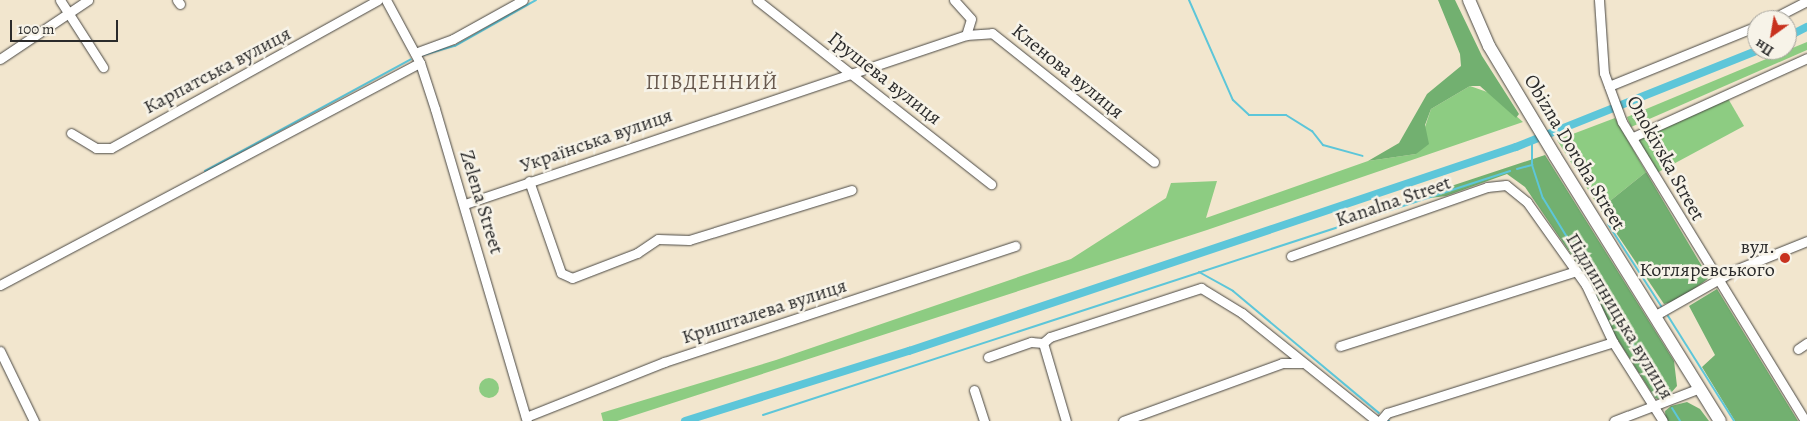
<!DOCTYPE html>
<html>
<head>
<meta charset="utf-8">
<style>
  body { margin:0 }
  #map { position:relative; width:1807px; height:421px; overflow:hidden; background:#f2e6ce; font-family:Alegreya,serif }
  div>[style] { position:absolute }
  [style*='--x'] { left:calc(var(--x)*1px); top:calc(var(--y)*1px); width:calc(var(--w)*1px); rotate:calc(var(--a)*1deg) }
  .green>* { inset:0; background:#8dcc82 }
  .round { border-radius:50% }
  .forest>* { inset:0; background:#72b070 }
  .stream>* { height:2px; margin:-1px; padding:0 1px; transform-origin:1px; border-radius:1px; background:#5dc6d9 }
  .canal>* { height:8px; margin:-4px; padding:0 4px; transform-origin:4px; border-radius:4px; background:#5dc6d9 }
  .roads { filter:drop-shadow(0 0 1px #494743) drop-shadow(0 0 1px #494743) }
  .minor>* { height:9px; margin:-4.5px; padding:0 4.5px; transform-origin:4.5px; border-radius:4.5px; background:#fff }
  .highway>* { height:12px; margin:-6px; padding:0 6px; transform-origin:6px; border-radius:6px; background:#fff }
  .dots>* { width:14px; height:14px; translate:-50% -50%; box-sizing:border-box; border:2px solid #f7f3e8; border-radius:50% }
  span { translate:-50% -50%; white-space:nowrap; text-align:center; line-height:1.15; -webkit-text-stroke:5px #f7f3e8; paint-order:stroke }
  .street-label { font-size:20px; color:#2b2b2b }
  .poi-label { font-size:20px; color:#2b2b2b }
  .right { translate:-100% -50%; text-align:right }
  .neighbourhood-label { font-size:21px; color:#68594e; letter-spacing:1px }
  .north { position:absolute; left:1747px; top:10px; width:50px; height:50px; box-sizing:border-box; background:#f7f3e8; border:1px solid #a5a39c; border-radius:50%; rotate:212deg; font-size:14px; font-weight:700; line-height:20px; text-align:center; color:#2b2b2b }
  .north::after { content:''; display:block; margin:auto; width:18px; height:22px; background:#c8321e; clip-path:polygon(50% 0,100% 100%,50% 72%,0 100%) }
  .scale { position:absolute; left:10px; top:20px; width:108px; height:22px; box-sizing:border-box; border:2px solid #2b2b2b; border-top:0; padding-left:6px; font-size:15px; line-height:18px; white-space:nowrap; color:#2b2b2b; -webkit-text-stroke:4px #f7f3e8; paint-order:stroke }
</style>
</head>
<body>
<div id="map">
  <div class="green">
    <i style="clip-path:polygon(1807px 42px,1807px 50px,1631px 127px,1627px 117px)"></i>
    <i style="clip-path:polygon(1470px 86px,1490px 93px,1523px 122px,1207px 230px,617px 421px,603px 421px,601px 413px,776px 360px,1071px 259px,1166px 198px,1171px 183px,1217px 181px,1206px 218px,1368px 161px,1416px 154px,1431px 109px)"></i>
    <i style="clip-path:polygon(1726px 95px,1744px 126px,1653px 175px,1633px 137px)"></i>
    <i style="clip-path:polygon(1615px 118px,1646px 172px,1600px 209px,1557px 140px)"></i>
    <i class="round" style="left:479px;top:378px;width:20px;height:20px"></i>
  </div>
  <div class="forest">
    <i style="clip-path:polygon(1438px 0,1455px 0,1482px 56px,1519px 114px,1516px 118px,1480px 86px,1470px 86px,1431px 109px,1425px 125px,1429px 144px,1416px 154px,1368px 161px,1399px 143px,1427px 94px,1461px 66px,1460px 54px)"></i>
    <i style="clip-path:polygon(1545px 155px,1674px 361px,1677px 386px,1664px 401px,1655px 398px,1614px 334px,1588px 279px,1525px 187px,1507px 174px,1446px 196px,1423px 199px,1427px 194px)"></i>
    <i style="clip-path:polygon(1646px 172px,1709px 278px,1679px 300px,1664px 304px,1600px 209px)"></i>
    <i style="clip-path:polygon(1717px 289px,1798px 421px,1735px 421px,1702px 367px,1715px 355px,1689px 306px)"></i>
    <i style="clip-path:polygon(1687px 402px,1700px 409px,1709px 421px,1666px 421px,1665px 411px,1671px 406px)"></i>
  </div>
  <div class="stream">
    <i style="--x:1189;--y:0;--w:109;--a:66.3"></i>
    <i style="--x:1233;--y:100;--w:22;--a:43"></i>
    <i style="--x:1249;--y:115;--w:37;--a:0"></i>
    <i style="--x:1286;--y:115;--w:31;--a:32"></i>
    <i style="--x:1312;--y:131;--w:18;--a:52"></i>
    <i style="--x:1323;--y:145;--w:41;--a:15.4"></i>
    <i style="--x:423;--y:55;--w:33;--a:-16"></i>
    <i style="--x:455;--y:46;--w:93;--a:-29.6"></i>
    <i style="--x:1532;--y:141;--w:24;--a:90"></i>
    <i style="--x:1532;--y:165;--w:35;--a:72"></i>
    <i style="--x:1543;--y:198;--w:233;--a:58.5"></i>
    <i style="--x:1517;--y:169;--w:16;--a:-15"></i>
    <i style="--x:205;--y:171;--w:234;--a:-28.5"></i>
    <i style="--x:1608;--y:224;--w:98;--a:57.1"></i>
    <i style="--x:1199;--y:272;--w:39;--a:29"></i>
    <i style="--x:1233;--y:291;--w:190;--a:39.9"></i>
    <i style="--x:1668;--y:316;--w:124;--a:57.8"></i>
    <i style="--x:1672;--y:408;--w:15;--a:58"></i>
    <i style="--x:763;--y:415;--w:786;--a:-18.09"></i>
    <i style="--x:1388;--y:421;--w:1;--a:0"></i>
  </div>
  <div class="canal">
    <i style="--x:1787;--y:37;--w:22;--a:-27"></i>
    <i style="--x:685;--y:421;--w:235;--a:-17.4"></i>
    <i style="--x:909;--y:351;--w:640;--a:-18.58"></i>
    <i style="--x:1516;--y:147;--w:262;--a:-21.8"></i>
  </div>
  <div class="roads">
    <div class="minor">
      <i style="--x:60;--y:0;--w:80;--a:57.3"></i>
      <i style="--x:177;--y:0;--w:5;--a:53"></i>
      <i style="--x:386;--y:0;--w:72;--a:61.6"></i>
      <i style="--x:420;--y:63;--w:48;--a:71.9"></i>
      <i style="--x:435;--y:109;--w:325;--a:73.6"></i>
      <i style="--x:757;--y:0;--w:298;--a:38.2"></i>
      <i style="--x:954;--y:0;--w:25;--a:48"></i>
      <i style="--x:971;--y:19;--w:17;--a:107"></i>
      <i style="--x:966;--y:35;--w:26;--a:-4"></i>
      <i style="--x:992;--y:33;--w:207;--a:38.5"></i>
      <i style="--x:1599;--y:0;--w:73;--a:86.1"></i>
      <i style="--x:1604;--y:73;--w:52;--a:69.8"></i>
      <i style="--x:1622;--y:122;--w:351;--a:58.5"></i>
      <i style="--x:1770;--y:20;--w:42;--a:-27.2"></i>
      <i style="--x:415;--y:53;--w:40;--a:-20.2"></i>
      <i style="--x:453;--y:39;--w:80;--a:-29.1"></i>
      <i style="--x:0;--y:59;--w:106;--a:-33.8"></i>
      <i style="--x:1609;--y:86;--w:160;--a:-22.1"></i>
      <i style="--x:71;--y:133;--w:29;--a:31"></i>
      <i style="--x:96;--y:148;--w:15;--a:0"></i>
      <i style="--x:111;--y:148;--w:305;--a:-29"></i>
      <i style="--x:1633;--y:137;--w:191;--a:-24.4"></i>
      <i style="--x:529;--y:181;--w:97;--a:70.8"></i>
      <i style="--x:561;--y:273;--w:12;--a:24"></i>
      <i style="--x:572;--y:278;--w:70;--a:-21"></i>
      <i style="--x:637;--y:253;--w:25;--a:-34"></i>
      <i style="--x:658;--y:239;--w:31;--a:2"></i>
      <i style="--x:689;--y:240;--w:170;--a:-17.1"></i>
      <i style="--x:465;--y:204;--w:529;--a:-18.64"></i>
      <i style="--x:1291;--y:256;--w:208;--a:-19.4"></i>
      <i style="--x:1487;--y:187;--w:19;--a:-6"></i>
      <i style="--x:1506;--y:185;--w:27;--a:39"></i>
      <i style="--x:1527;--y:202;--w:102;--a:54.6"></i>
      <i style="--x:1586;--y:285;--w:63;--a:64.7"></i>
      <i style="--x:1613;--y:342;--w:93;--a:57.7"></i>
      <i style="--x:0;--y:285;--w:475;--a:-27.9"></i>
      <i style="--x:1654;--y:316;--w:93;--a:-29.6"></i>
      <i style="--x:1735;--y:270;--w:78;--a:-21.9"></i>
      <i style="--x:1043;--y:343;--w:81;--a:73.6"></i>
      <i style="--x:1340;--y:346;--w:248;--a:-17.6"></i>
      <i style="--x:1798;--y:349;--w:11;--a:-34"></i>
      <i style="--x:0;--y:351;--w:78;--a:64.1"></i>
      <i style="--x:988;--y:357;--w:46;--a:-19.2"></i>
      <i style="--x:1031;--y:342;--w:12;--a:5"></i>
      <i style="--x:1043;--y:343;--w:9;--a:-41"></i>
      <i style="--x:1050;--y:337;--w:159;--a:-18"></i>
      <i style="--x:1201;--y:288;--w:48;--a:31.4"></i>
      <i style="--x:1242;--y:313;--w:173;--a:38.7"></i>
      <i style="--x:974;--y:390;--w:33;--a:72"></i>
      <i style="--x:526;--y:417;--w:149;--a:-21.7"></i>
      <i style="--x:664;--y:362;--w:370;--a:-18.3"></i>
      <i style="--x:1123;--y:421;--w:169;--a:-20"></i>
      <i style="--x:1282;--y:363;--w:20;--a:0"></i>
      <i style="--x:1380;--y:421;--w:11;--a:-49"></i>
      <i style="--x:1387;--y:413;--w:237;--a:-17.4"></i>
      <i style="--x:1614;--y:421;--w:92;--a:-21"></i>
    </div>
    <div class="highway">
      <i style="--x:1469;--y:0;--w:50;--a:66.5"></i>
      <i style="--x:1489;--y:46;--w:128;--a:59"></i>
      <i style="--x:1555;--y:156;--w:312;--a:58.1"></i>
    </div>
  </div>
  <div class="dots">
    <i style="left:1785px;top:258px;background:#c8321e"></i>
  </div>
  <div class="street-label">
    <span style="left:217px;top:70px;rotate:-28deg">Карпатська вулиця</span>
    <span style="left:1068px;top:71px;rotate:39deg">Кленова вулиця</span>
    <span style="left:885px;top:78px;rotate:38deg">Грушева вулиця</span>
    <span style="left:596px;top:140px;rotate:-19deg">Українська вулиця</span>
    <span style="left:1575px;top:152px;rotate:59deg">Obizna Doroha Street</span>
    <span style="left:1666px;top:158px;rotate:61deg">Onokivska Street</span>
    <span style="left:1393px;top:201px;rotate:-19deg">Kanalna Street</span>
    <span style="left:482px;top:202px;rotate:73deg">Zelena Street</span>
    <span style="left:764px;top:311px;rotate:-18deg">Кришталева вулиця</span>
    <span style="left:1620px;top:316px;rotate:59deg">Підлипницька вулиця</span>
  </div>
  <div class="poi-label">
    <span class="right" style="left:1775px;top:258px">вул.<br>Котляревського</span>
  </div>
  <div class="neighbourhood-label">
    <span style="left:712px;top:82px">ПІВДЕННИЙ</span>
  </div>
  <div class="north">Пн</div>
  <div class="scale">100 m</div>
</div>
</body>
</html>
